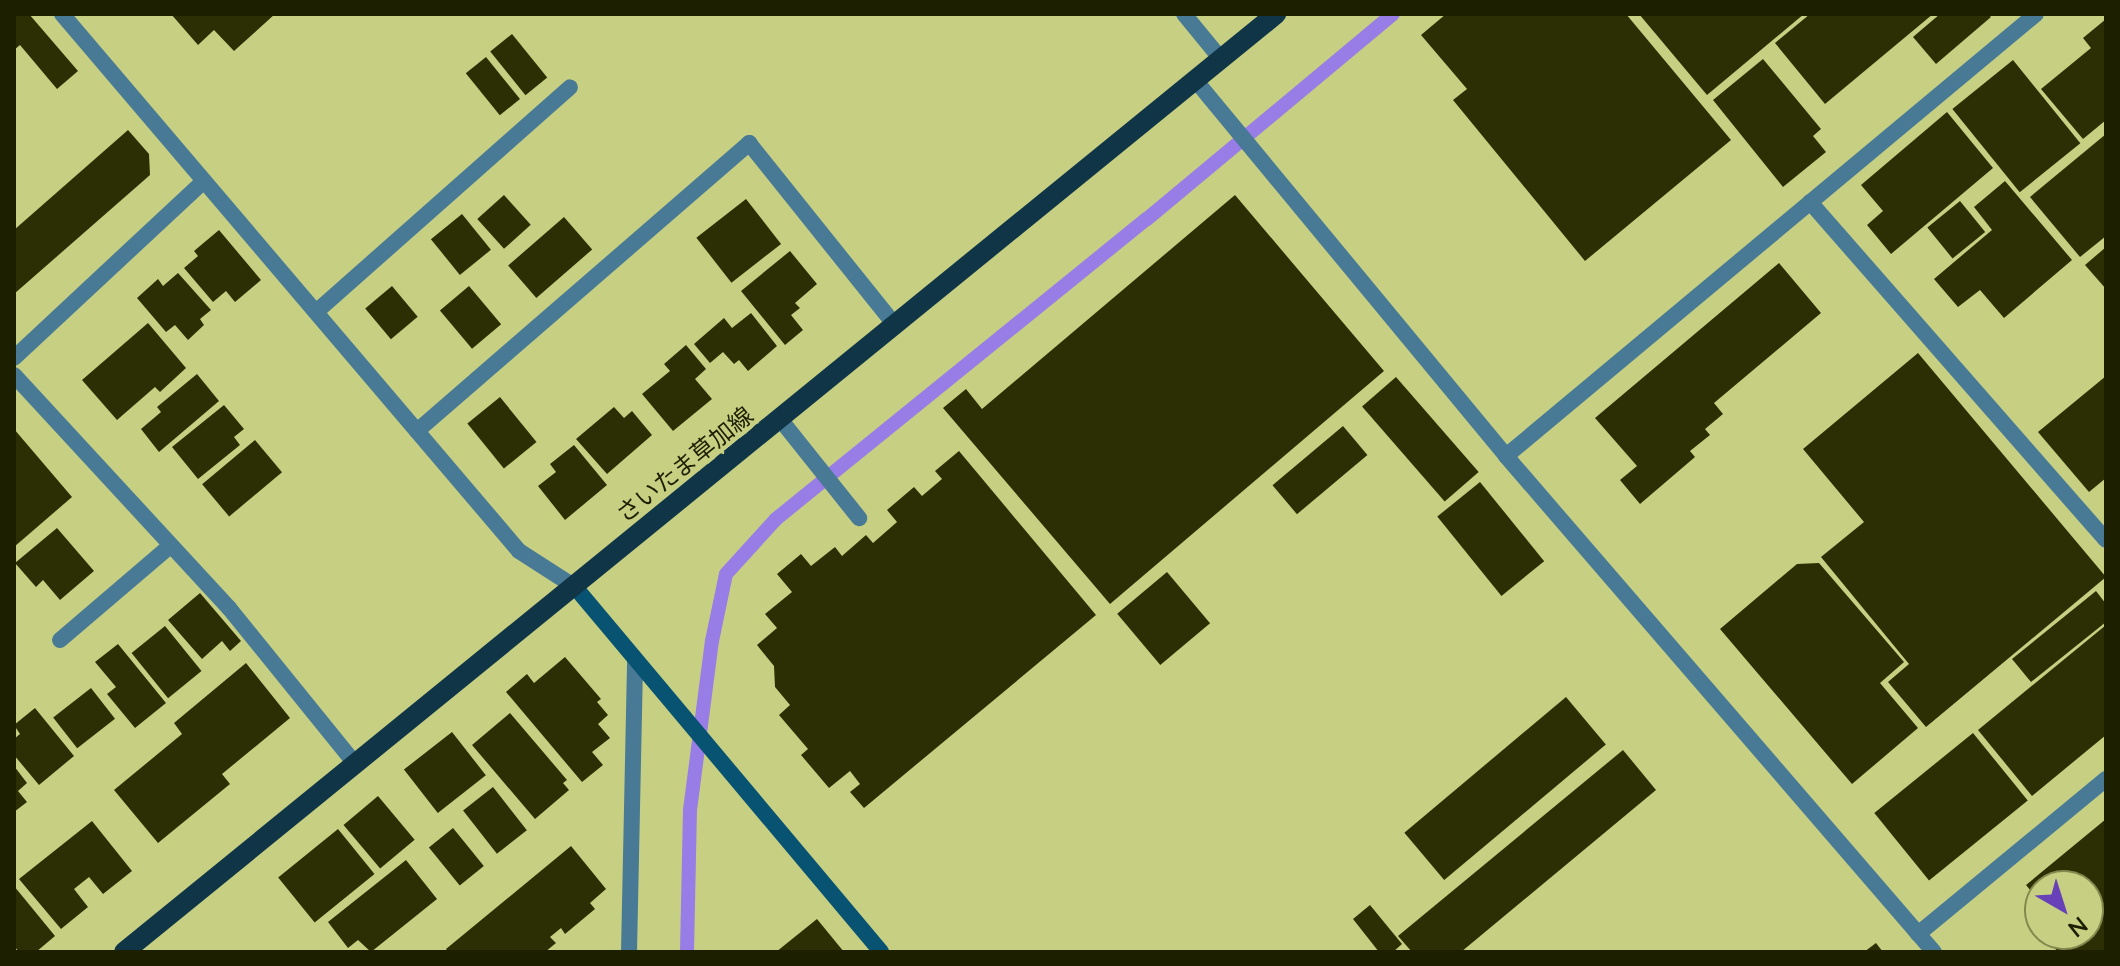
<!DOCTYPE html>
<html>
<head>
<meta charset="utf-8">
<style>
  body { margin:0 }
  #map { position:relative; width:2120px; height:966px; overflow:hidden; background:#c7d082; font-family:Lato,"Noto Sans JP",sans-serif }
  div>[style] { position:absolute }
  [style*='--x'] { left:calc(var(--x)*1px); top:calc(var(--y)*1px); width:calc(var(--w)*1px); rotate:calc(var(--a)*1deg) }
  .stream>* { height:14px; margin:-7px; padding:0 7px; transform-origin:7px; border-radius:7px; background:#987de6 }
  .building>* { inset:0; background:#2c2f04; transform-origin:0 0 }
  .lane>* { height:16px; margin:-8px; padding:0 8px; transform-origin:8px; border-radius:8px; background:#487a96 }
  .street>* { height:16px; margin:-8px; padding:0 8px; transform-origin:8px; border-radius:8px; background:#487a96 }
  .secondary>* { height:16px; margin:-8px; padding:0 8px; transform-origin:8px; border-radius:8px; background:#085272 }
  .primary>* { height:20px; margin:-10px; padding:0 10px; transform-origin:10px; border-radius:10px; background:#103547 }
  span { translate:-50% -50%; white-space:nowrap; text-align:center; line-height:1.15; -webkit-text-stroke:8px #c7d082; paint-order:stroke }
  .street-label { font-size:24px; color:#1d1f01 }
  .frame { position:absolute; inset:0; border:16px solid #1d1f01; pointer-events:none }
  .north { position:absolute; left:2024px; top:870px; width:80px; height:80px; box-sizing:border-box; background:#c7d082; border:2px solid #83894e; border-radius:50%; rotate:141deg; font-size:22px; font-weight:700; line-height:32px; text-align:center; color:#1d1f01 }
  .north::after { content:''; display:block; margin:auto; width:28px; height:36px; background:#6841b9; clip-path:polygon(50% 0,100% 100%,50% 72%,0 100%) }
</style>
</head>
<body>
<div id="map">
  <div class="stream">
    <i style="--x:687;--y:952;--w:142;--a:-88.8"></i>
    <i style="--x:690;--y:810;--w:170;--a:-82.6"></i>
    <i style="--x:712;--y:641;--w:68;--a:-78.2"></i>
    <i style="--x:726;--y:574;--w:74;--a:-47.7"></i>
    <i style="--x:776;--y:519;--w:477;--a:-39"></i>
    <i style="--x:1147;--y:219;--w:320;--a:-39.8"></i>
  </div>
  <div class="building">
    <i style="clip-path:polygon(14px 14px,29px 14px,78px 71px,57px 89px,20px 45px,14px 50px)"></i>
    <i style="clip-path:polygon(171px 14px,275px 14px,234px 51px,214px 30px,198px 45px)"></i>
    <i style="clip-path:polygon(1446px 14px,1626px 14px,1731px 140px,1585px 261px,1453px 100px,1467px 89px,1421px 35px)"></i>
    <i style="clip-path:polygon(1639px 14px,1804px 14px,1707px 95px)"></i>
    <i style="clip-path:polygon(1810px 14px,1933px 14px,1825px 104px,1775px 43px)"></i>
    <i style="clip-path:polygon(1940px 14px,1988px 14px,1991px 17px,1936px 64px,1913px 37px)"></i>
    <i style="clip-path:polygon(2106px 19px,2106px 120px,2083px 139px,2041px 89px,2091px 48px,2083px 38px)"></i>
    <i style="left:512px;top:34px;width:56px;height:28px;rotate:51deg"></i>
    <i style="left:486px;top:57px;width:54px;height:26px;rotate:51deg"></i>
    <i style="clip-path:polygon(1763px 59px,1821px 129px,1813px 136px,1826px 152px,1783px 187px,1713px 100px)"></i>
    <i style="left:2013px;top:60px;width:107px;height:78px;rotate:51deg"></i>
    <i style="clip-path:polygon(1947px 112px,1993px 168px,1891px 254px,1867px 225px,1883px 211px,1861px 185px)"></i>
    <i style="clip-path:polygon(128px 130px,149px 154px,150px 175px,14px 294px,14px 230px)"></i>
    <i style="clip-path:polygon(2106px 134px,2106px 236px,2080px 257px,2030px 197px)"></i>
    <i style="clip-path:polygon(2005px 181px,2072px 260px,2004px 318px,1980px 290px,1958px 307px,1934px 279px,1992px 230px,1974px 207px)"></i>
    <i style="left:504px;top:195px;width:40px;height:36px;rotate:48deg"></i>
    <i style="clip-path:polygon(1235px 195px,1384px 371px,1110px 604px,943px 408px,966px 389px,982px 409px)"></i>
    <i style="left:746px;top:199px;width:57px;height:63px;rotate:52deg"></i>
    <i style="left:1960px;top:201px;width:40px;height:42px;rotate:51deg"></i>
    <i style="left:462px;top:214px;width:46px;height:40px;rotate:51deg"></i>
    <i style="left:564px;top:217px;width:43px;height:74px;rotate:49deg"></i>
    <i style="clip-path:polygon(219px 230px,261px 280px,235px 302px,226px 291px,213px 302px,184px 268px,198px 256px,194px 251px)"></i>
    <i style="clip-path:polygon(2106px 247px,2106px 289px,2085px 265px)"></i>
    <i style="clip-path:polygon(790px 251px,817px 284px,795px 303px,800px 308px,791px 315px,803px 330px,785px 345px,741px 291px)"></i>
    <i style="clip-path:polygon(1779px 263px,1821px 313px,1714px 403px,1723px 414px,1705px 429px,1710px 435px,1690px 451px,1695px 457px,1640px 504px,1620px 480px,1637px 466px,1595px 418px)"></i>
    <i style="clip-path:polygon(178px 273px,211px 310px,200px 319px,204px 325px,188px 340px,175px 325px,166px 332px,137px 298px,158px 279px,163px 286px)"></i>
    <i style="left:392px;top:286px;width:40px;height:35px;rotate:50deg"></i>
    <i style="left:469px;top:286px;width:50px;height:38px;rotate:50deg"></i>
    <i style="clip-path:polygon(751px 313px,777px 346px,748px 371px,739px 360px,734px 364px,723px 352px,710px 363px,694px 344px,724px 318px,732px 328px)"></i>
    <i style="clip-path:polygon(148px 323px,186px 368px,160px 392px,155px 387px,117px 420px,82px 380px)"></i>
    <i style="clip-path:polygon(686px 345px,706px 369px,695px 379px,712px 399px,673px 431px,642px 394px,670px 371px,664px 364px)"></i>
    <i style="clip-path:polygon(1918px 353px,2106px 577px,1926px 727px,1888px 682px,1909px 664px,1821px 557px,1864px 522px,1803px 449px)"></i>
    <i style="clip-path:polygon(197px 374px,219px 401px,159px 452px,141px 429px,161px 412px,157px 407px)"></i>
    <i style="clip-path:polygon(2106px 376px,2106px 478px,2089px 492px,2038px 432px)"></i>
    <i style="left:1396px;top:377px;width:126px;height:45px;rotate:49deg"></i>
    <i style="left:500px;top:397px;width:58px;height:42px;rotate:51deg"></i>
    <i style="clip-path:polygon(224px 405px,244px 429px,234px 437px,240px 445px,198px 479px,172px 447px)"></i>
    <i style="clip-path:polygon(614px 407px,624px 418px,632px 411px,652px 435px,607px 474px,576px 439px)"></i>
    <i style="left:1343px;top:426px;width:38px;height:92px;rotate:50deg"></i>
    <i style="clip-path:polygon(14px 429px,72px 497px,14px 547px)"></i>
    <i style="left:255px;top:440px;width:42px;height:69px;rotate:50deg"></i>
    <i style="clip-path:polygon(574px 445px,607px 485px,565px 520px,538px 486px,556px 472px,550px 464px)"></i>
    <i style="clip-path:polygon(959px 451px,1096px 615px,864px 808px,850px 792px,860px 784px,850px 771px,829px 788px,801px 755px,808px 749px,779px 715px,790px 705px,775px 687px,774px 666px,757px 645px,777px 628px,765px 614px,792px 592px,777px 574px,801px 554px,811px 566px,835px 547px,842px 556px,866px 535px,873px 543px,897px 522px,887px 510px,914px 487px,922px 496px,942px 479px,935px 471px)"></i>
    <i style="left:1480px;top:482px;width:102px;height:55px;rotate:51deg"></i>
    <i style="clip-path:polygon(57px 528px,94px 571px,60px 600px,43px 580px,36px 587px,15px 563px)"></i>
    <i style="clip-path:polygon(1819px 563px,1904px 662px,1880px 683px,1918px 728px,1852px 784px,1720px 629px,1797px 564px)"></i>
    <i style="left:1167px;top:572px;width:67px;height:65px;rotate:50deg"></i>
    <i style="clip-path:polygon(2096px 591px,2106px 604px,2106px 622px,2031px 682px,2012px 659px)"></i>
    <i style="clip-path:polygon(200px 593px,241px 641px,230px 651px,222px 641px,202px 659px,168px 620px)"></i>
    <i style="clip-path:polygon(2106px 625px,2106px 735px,2032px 796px,1978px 730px)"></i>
    <i style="left:165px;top:626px;width:58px;height:43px;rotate:51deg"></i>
    <i style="clip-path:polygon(118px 644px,166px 703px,135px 728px,107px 694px,116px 687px,95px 662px)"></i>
    <i style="clip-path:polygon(565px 657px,601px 699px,597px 702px,608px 715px,598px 724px,610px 738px,592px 752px,603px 765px,582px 782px,506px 692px,527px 674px,534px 683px)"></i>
    <i style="clip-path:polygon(246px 663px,290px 718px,222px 774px,230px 784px,158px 843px,114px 790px,182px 734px,174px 723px)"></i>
    <i style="left:91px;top:688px;width:39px;height:48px;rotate:52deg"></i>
    <i style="left:1566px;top:697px;width:62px;height:211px;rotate:50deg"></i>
    <i style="clip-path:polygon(35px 708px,74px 756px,39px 785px,14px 755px,14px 739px,20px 734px,14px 725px)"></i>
    <i style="clip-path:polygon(510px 713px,567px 780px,563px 783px,569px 790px,535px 819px,472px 745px)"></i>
    <i style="left:452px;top:732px;width:55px;height:61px;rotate:52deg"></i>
    <i style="left:1973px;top:733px;width:87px;height:127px;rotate:51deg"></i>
    <i style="clip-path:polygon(1623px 750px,1656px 790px,1461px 952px,1412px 952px,1398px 936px)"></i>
    <i style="clip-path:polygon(14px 766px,27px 783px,18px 791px,27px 802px,14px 812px)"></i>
    <i style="left:493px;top:787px;width:55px;height:38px;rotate:52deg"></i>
    <i style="left:378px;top:796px;width:57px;height:45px;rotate:50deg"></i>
    <i style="clip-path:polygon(2106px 819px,2106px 952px,2058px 952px,2043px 934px,2088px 934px,2088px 886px,2040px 886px,2040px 902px,2026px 885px)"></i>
    <i style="clip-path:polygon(92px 821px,132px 871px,103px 894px,89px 877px,74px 889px,88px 907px,61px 929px,19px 879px)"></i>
    <i style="left:453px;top:828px;width:49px;height:31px;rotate:51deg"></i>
    <i style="left:338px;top:829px;width:58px;height:77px;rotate:51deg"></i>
    <i style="clip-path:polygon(571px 846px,606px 889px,590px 903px,595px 909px,565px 934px,561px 928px,550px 937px,556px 943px,545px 952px,448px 952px,446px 949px)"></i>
    <i style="clip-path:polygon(406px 860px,437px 899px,371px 952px,358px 940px,348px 948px,328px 922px)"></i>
    <i style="clip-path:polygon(14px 886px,55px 936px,36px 952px,19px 952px,14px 946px)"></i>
    <i style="clip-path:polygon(1370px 905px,1402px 944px,1393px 952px,1379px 952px,1353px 919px)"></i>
    <i style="clip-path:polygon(817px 919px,844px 952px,776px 952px)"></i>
    <i style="clip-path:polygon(1876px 943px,1883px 952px,1864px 952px)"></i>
  </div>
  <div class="lane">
    <i style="--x:316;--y:312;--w:339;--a:-41.5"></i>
    <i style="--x:780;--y:419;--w:127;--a:51.4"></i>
    <i style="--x:417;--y:431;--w:440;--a:-40.9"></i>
    <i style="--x:749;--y:143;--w:233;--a:51.3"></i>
    <i style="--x:60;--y:640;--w:143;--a:-40.5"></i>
  </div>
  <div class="street">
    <i style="--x:62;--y:14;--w:705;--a:49.6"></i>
    <i style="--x:519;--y:551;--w:67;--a:32.7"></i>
    <i style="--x:1184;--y:14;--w:58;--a:50.6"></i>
    <i style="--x:1196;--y:81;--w:487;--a:50.4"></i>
    <i style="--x:1506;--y:456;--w:655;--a:49.21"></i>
    <i style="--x:1810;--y:202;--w:449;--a:48.8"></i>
    <i style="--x:14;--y:358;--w:258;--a:-43"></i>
    <i style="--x:14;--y:375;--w:317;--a:47.3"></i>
    <i style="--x:229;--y:608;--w:202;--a:51"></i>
    <i style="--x:1506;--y:456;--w:690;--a:-39.83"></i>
    <i style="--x:1918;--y:934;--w:244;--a:-39.5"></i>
    <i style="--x:629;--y:952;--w:291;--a:-88.8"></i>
  </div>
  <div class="secondary">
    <i style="--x:575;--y:587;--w:476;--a:50"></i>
  </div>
  <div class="primary">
    <i style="--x:124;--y:952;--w:1486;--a:-39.15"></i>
  </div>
  <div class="street-label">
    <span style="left:684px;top:464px;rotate:-39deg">さいたま草加線</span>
  </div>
  <div class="frame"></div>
  <div class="north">N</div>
</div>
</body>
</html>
